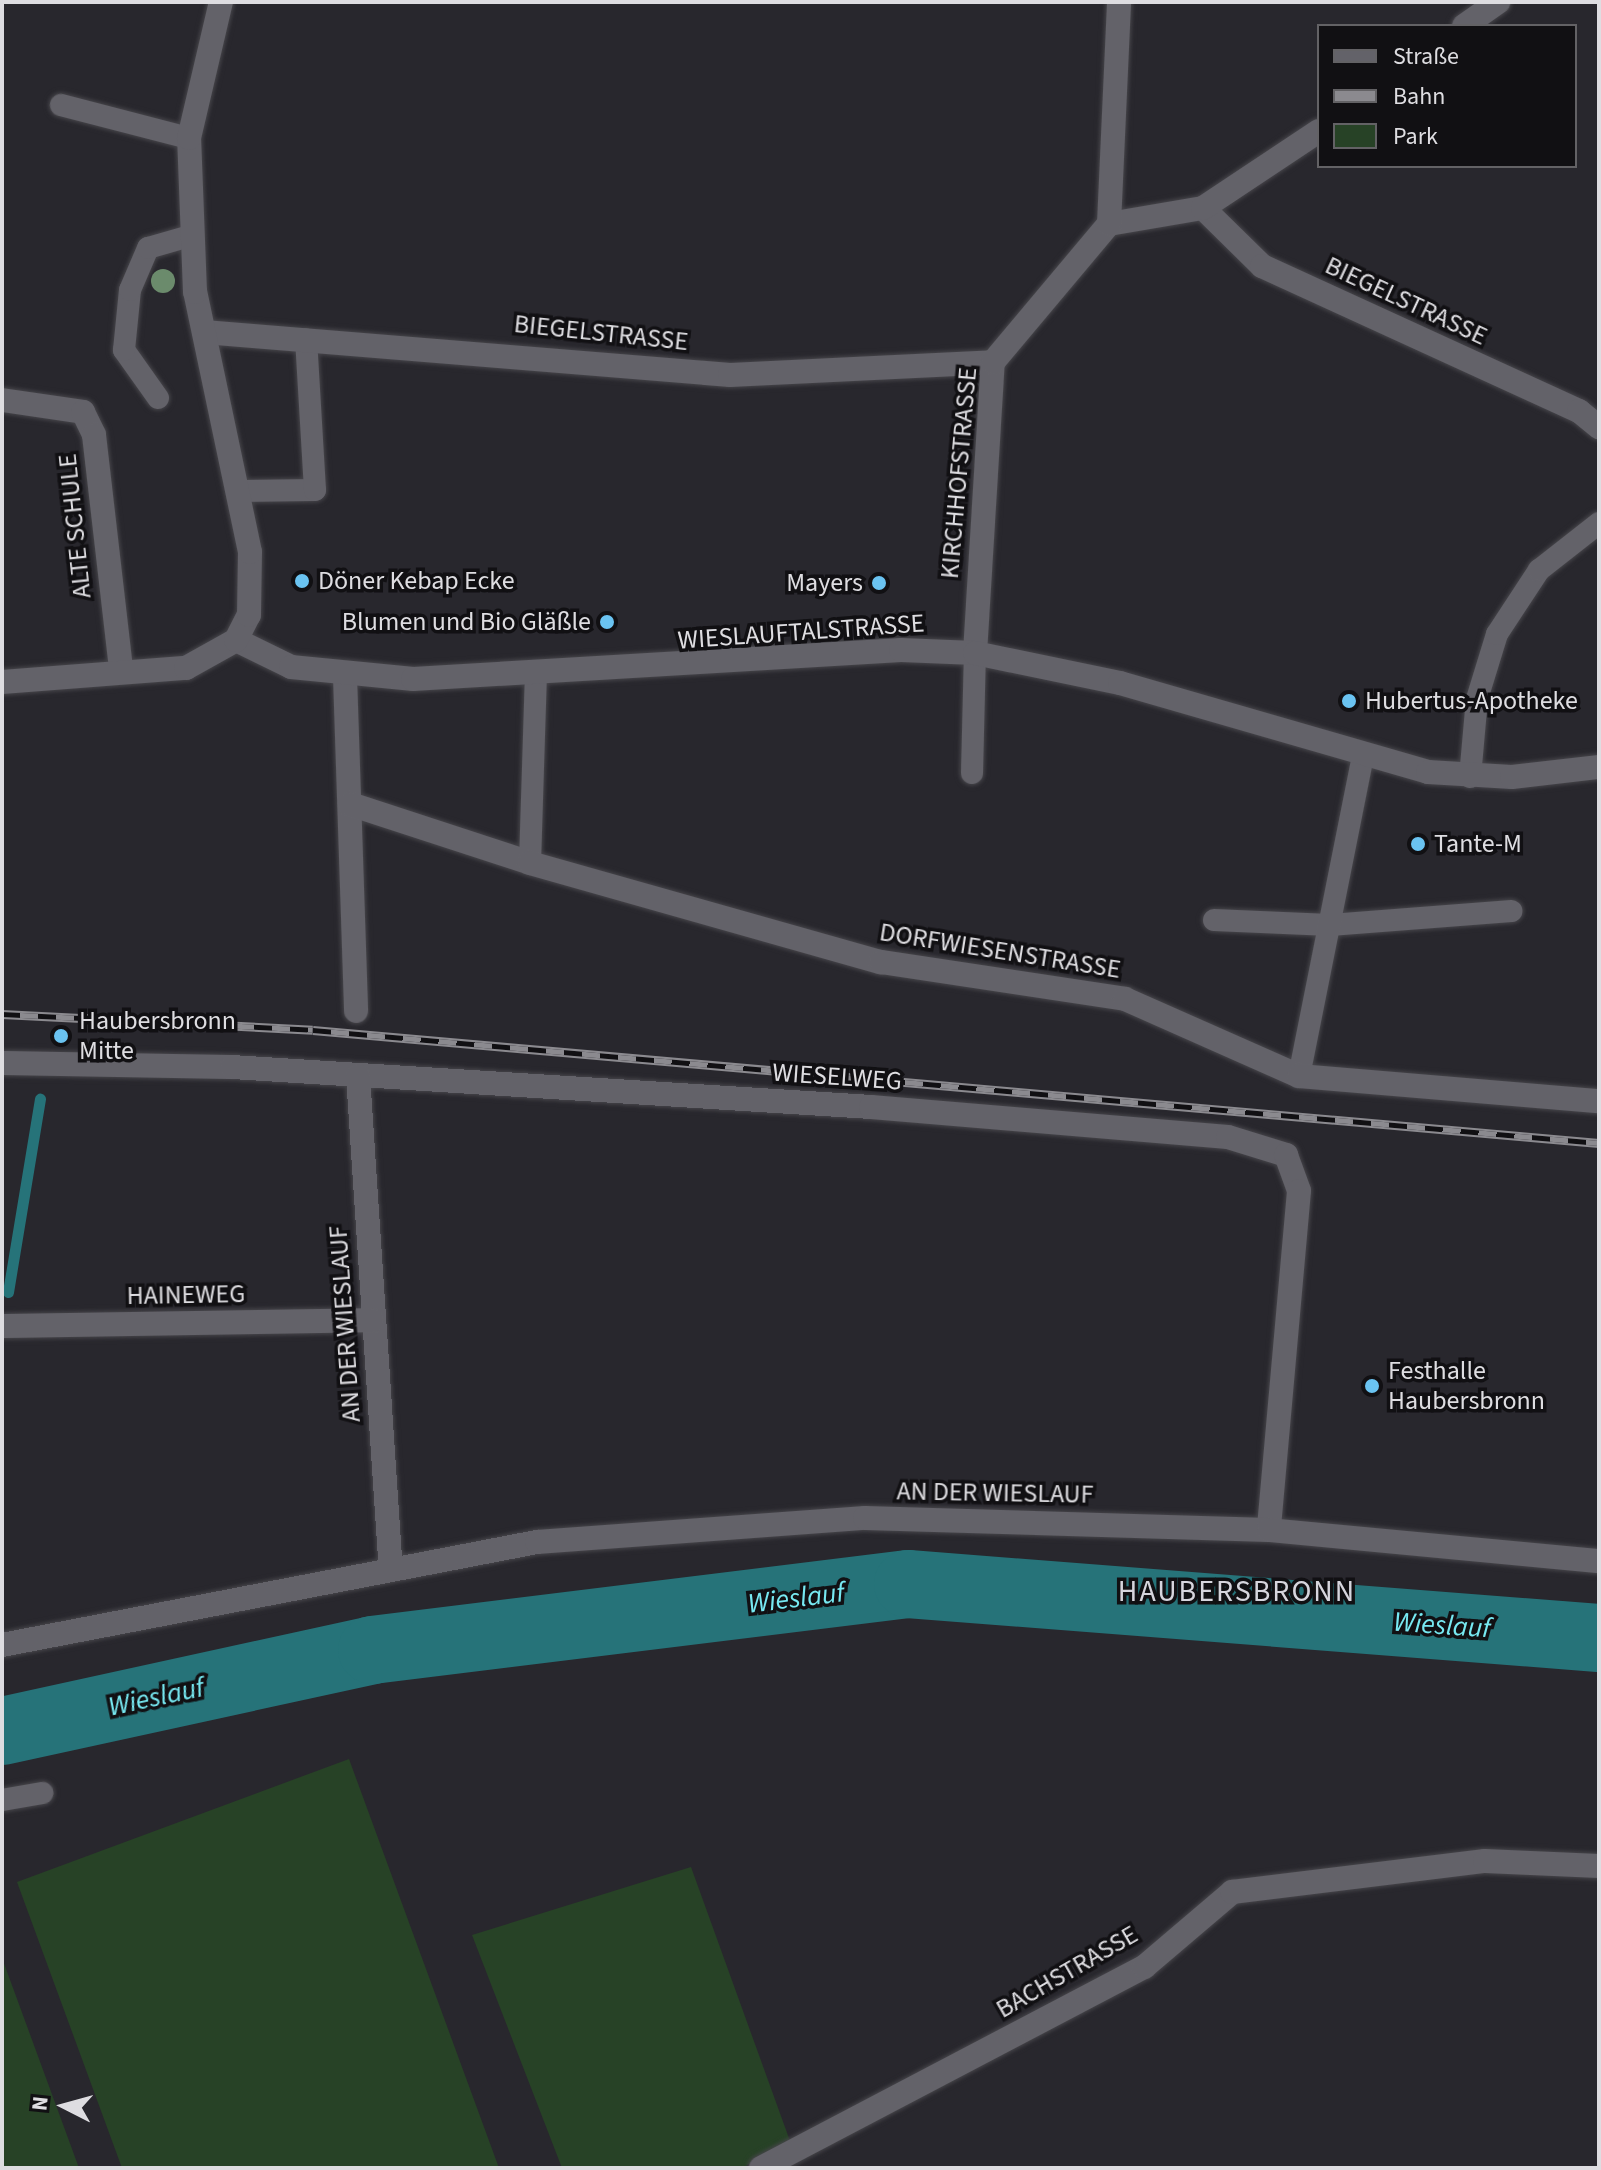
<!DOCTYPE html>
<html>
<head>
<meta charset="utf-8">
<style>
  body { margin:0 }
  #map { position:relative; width:1601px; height:2170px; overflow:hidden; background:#28272d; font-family:"Source Sans 3",sans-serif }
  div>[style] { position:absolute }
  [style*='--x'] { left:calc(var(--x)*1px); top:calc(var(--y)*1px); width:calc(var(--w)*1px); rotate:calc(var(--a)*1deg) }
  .green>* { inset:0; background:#274226 }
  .stream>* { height:11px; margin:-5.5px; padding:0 5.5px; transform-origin:5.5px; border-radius:5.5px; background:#267379 }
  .river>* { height:68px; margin:-34px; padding:0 34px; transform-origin:34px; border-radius:34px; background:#267379 }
  .roads { filter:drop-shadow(0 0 2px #46454a) drop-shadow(0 0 2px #46454a) }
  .service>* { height:22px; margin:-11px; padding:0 11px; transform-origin:11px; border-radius:11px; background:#636269 }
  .minor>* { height:24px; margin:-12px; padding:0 12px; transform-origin:12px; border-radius:12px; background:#636269 }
  .tertiary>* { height:24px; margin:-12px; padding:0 12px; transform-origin:12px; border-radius:12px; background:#636269 }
  .rail>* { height:9px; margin-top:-4.5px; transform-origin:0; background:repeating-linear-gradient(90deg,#111013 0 18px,#8b8a8f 0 36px); box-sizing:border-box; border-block:2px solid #8b8a8f }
  .trees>* { width:24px; height:24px; margin:-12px; border-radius:50%; background:#6b8b6c }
  .dots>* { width:22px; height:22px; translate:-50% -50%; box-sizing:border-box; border:4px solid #111013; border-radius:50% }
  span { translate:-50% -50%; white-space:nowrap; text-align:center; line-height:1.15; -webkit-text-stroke:7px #111013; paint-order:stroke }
  .street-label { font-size:26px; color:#dedde1 }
  .poi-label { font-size:26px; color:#dedde1 }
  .left { translate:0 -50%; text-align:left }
  .right { translate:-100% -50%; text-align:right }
  .water-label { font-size:28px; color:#77e9f2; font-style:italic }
  .quarter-label { font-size:30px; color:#d6d5dd; letter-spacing:2px }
  .frame { position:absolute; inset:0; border:4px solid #dedde1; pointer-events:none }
  .legend { position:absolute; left:1317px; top:24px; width:260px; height:144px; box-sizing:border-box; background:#111013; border:2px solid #636265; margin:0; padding:10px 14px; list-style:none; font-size:24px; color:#dedde1 }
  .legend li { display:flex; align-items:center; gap:16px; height:40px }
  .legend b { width:40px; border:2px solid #636265 }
  .north { position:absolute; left:24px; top:2066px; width:80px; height:80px; -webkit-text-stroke:6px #111013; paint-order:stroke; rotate:276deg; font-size:22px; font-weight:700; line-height:32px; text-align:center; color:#dedde1 }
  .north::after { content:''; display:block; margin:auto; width:28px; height:36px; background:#dedde1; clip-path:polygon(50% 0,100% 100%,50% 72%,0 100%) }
</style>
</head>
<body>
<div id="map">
  <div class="green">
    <i style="clip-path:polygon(349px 1759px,499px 2168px,122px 2168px,17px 1882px)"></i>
    <i style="clip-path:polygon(691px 1867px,790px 2141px,742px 2168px,562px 2168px,472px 1935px)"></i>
    <i style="clip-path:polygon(2px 1958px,79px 2168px,2px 2168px)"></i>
  </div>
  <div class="stream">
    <i style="--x:8;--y:1292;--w:196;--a:-80.6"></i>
  </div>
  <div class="river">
    <i style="--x:2;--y:1731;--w:379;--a:-12.3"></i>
    <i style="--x:372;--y:1650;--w:540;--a:-7.02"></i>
    <i style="--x:908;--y:1584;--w:693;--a:4.47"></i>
  </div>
  <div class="roads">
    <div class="service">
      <i style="--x:61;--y:105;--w:132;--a:14.5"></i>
      <i style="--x:158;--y:398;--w:59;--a:-125.3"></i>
      <i style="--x:124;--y:350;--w:60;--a:-84.3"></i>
      <i style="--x:130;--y:290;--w:46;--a:-66.8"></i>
      <i style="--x:148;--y:248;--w:47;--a:-16.1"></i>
      <i style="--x:239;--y:491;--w:76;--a:-0.8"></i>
      <i style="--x:315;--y:490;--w:151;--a:-93.4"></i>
      <i style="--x:972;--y:773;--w:120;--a:-88.6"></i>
      <i style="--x:1470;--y:777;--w:78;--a:-84.9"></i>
      <i style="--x:1477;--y:699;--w:68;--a:-72.9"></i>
      <i style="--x:1497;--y:634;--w:77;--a:-56.7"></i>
      <i style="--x:1539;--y:570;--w:76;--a:-38.1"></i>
      <i style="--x:530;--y:863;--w:186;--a:-88.2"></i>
      <i style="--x:1214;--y:920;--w:116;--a:2.5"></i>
      <i style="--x:1330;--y:925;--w:182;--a:-4.4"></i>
      <i style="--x:1299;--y:1076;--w:325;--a:-78.7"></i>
      <i style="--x:2;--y:1800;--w:41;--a:-9.9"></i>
    </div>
    <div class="minor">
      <i style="--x:1464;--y:26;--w:42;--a:-35.2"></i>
      <i style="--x:1203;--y:208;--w:83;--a:44.5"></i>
      <i style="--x:1262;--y:266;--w:349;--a:24.6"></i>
      <i style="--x:1579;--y:411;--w:26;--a:39"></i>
      <i style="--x:1109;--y:224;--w:95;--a:-9.7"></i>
      <i style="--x:1203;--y:208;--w:139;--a:-33.6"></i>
      <i style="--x:204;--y:332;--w:528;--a:4.67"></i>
      <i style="--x:730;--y:375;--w:263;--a:-2.8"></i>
      <i style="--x:2;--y:400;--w:82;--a:8.4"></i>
      <i style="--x:83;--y:412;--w:25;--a:64"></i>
      <i style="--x:94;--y:435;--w:237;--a:83.4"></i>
      <i style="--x:975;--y:653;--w:292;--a:-86.5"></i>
      <i style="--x:993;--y:362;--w:180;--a:-50"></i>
      <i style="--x:1109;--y:224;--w:222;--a:-87.4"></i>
      <i style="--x:345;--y:676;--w:335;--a:88.1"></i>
      <i style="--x:350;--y:804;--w:189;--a:18.1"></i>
      <i style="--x:530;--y:863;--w:365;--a:15.8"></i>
      <i style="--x:881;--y:962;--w:247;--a:8.6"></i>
      <i style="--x:1125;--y:999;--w:190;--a:23.9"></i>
      <i style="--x:1299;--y:1076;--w:301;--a:4.8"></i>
      <i style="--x:2;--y:1063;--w:230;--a:1"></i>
      <i style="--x:232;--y:1067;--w:640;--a:3.58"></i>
      <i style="--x:871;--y:1107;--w:358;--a:4.8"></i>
      <i style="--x:1228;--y:1137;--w:61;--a:17.2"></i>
      <i style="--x:1286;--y:1155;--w:38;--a:70"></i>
      <i style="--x:1299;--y:1191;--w:340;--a:95.1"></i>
      <i style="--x:358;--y:1076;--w:494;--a:86.2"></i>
      <i style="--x:2;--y:1326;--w:370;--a:-0.9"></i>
      <i style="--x:2;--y:1645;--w:545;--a:-10.9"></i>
      <i style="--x:537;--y:1542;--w:329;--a:-4.2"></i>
      <i style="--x:865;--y:1518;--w:404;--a:1.7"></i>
      <i style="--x:1269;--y:1530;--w:331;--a:5.4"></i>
      <i style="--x:761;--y:2168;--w:433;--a:-27.7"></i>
      <i style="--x:1144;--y:1967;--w:116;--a:-40.4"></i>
      <i style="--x:1232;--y:1892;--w:255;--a:-7"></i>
      <i style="--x:1485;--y:1861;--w:114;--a:2.5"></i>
    </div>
    <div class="tertiary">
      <i style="--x:236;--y:640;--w:61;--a:26.1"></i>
      <i style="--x:291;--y:667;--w:123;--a:5.6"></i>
      <i style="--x:413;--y:679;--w:489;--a:-3.4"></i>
      <i style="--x:901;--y:650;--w:74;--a:2.3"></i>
      <i style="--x:975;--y:653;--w:148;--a:11.7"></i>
      <i style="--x:1120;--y:683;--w:321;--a:16.1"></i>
      <i style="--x:1428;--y:772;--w:84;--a:3.4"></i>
      <i style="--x:1512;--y:777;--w:88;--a:-6.6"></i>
      <i style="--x:2;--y:682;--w:185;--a:-4.4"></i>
      <i style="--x:186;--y:668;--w:57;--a:-29.2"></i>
      <i style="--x:236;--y:640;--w:28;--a:-63"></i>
      <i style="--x:249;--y:615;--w:63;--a:-89.1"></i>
      <i style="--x:250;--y:552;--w:266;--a:-101.9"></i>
      <i style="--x:195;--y:292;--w:154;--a:-92.2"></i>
      <i style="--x:189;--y:138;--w:140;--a:-76.8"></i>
    </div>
  </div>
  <div class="rail">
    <i style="--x:2;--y:1014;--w:311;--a:2.9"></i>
    <i style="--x:313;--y:1030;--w:1291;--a:5.02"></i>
  </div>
  <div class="trees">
    <i style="left:163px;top:281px"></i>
  </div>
  <div class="dots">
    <i style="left:302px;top:581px;background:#6ac3f1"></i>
    <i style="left:879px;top:583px;background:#6ac3f1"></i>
    <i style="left:607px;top:622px;background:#6ac3f1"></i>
    <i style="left:1349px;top:701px;background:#6ac3f1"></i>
    <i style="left:1418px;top:844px;background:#6ac3f1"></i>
    <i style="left:61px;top:1036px;background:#6ac3f1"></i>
    <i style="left:1372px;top:1386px;background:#6ac3f1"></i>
  </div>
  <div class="street-label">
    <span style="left:1406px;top:301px;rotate:25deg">BIEGELSTRASSE</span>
    <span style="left:601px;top:333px;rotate:6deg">BIEGELSTRASSE</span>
    <span style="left:959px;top:473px;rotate:-85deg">KIRCHHOFSTRASSE</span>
    <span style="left:75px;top:526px;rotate:-96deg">ALTE SCHULE</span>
    <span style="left:801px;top:632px;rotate:-4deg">WIESLAUFTALSTRASSE</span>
    <span style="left:1000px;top:951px;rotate:9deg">DORFWIESENSTRASSE</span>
    <span style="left:837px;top:1077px;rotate:4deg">WIESELWEG</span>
    <span style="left:186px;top:1295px;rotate:-1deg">HAINEWEG</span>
    <span style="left:345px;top:1324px;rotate:-94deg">AN DER WIESLAUF</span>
    <span style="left:995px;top:1493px;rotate:1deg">AN DER WIESLAUF</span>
    <span style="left:1067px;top:1972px;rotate:-30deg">BACHSTRASSE</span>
  </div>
  <div class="poi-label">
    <span class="left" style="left:318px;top:581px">Döner Kebap Ecke</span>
    <span class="right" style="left:863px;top:583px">Mayers</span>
    <span class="right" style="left:591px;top:622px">Blumen und Bio Gläßle</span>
    <span class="left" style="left:1365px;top:701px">Hubertus-Apotheke</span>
    <span class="left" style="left:1434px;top:844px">Tante-M</span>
    <span class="left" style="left:79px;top:1036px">Haubersbronn<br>Mitte</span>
    <span class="left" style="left:1388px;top:1386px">Festhalle<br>Haubersbronn</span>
  </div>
  <div class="water-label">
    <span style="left:796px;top:1598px;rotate:-7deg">Wieslauf</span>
    <span style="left:1442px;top:1625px;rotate:4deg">Wieslauf</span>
    <span style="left:156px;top:1697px;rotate:-12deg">Wieslauf</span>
  </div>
  <div class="quarter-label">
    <span style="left:1237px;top:1592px">HAUBERSBRONN</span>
  </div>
  <div class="frame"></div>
  <ul class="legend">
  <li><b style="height:10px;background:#636269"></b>Straße</li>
  <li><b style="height:10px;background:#8b8a8f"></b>Bahn</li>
  <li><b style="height:22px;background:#274226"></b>Park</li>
  </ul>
  <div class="north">N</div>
</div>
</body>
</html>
